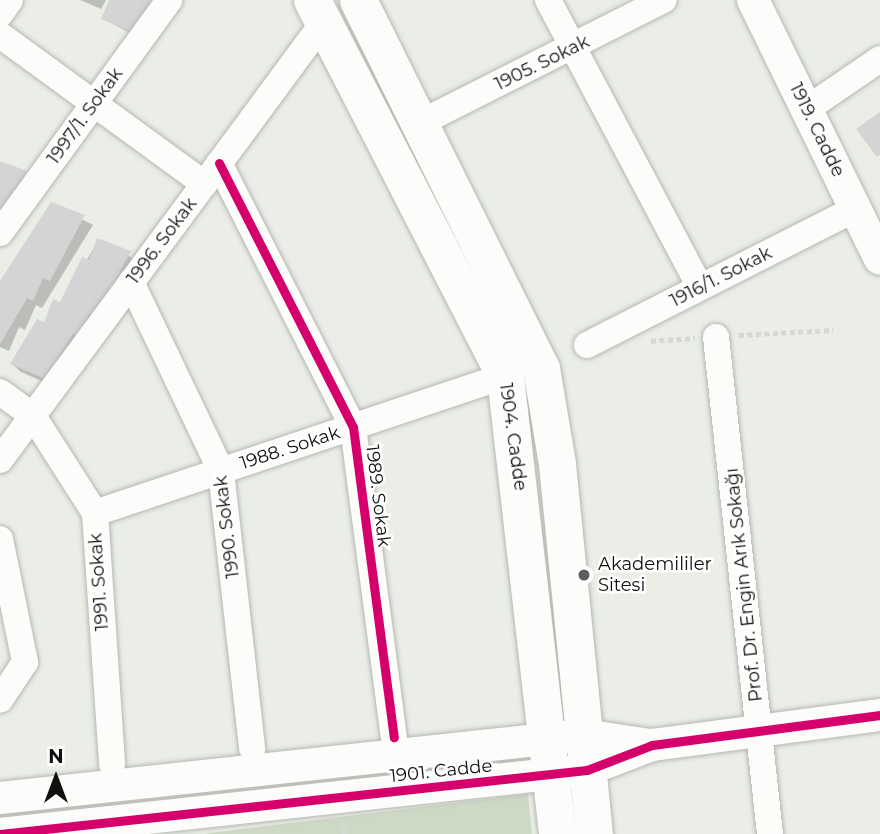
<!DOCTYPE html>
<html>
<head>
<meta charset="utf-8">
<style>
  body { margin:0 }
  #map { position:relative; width:880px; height:834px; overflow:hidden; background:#eaeee7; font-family:Montserrat,sans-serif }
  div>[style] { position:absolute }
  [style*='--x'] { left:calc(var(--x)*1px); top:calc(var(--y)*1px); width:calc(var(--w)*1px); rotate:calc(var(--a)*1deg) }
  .green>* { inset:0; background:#cdd8c5 }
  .shadow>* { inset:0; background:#0003 }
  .building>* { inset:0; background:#d3d5d5 }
  .path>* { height:4.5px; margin-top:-2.25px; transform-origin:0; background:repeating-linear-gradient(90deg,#d6d8d5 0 5px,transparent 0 8.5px) }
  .roads { filter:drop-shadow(0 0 2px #b5b8b2) drop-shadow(0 0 2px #b5b8b2) }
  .minor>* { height:26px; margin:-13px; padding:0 13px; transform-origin:13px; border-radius:13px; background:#fcfcfb }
  .tertiary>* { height:32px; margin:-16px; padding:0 16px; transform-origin:16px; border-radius:16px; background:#fcfcfb }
  .secondary>* { height:37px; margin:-18.5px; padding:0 18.5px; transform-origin:18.5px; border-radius:18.5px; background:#fcfcfb }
  .cycleway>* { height:9px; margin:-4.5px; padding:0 4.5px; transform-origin:4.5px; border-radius:4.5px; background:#d6006c }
  .dots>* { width:19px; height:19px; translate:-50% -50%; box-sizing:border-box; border:4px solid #fff; border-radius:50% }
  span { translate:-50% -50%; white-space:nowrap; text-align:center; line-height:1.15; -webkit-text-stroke:5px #fff; paint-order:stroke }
  .street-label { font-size:18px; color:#0e110c }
  .poi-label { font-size:18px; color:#0e110c }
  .left { translate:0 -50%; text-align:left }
  .north { position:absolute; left:21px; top:743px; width:70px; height:70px; -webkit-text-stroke:5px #fff; paint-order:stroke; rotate:0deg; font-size:19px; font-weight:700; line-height:28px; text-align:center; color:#0e110c }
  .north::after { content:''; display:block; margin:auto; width:24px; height:32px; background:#0e110c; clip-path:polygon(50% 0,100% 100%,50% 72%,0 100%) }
</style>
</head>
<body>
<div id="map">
  <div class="green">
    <i style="clip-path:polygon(528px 794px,532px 834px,202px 834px)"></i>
  </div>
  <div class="shadow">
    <i style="clip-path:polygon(80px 0,106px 0,101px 9px)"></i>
    <i style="clip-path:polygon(114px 0,146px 41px,103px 19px)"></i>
    <i style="clip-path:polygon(52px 204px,93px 225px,42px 308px,36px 305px,25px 330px,19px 327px,9px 351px,0 347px,0 286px)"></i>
    <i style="clip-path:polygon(98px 241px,139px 261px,55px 387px,21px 372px,12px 364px,61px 304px)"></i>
  </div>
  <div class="building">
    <i style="clip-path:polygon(109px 0,159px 0,137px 34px,101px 19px)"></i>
    <i style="clip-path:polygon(880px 112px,880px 155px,877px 157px,856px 129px)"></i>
    <i style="clip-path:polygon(0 161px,27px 171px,3px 215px,0 214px)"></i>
    <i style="clip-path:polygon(51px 202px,85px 215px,50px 281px,43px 278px,33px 301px,27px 298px,0 344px,0 281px)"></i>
    <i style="clip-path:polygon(97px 238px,131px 251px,96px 317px,89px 314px,79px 337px,73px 334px,46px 379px,10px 364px,37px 319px,44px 322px,53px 299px,60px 302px,82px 257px,89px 260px)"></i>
  </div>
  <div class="path">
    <i style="--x:739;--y:335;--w:94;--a:-3"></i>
    <i style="--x:651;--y:341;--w:44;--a:-3.9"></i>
    <i style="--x:343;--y:821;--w:13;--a:77"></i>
  </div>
  <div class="roads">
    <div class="minor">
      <i style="--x:548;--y:0;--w:325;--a:62.1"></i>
      <i style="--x:0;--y:14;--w:17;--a:-54"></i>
      <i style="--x:0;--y:35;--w:253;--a:36.1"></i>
      <i style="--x:807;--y:109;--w:88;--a:-34.4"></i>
      <i style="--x:420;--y:123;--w:273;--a:-26.8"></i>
      <i style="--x:219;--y:163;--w:296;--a:63.1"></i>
      <i style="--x:353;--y:427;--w:313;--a:82.5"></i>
      <i style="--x:0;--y:233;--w:288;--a:-54"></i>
      <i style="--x:131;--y:282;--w:209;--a:64.5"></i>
      <i style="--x:221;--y:471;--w:280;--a:83.6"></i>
      <i style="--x:716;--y:337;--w:500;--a:83.8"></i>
      <i style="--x:587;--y:345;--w:301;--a:-26.9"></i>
      <i style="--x:0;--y:392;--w:41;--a:36"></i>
      <i style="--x:33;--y:416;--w:115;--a:57.4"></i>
      <i style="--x:95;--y:513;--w:252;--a:86.1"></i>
      <i style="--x:0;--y:460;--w:543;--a:-53.53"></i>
      <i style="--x:95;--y:513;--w:410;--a:-18.5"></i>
      <i style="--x:0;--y:539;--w:126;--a:78.5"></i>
      <i style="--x:25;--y:662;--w:45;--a:123.3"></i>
    </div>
    <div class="tertiary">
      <i style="--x:753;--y:0;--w:288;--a:63.9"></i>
      <i style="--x:0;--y:798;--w:587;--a:-6.16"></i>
      <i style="--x:584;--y:735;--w:67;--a:8.6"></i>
      <i style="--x:0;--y:834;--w:590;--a:-6.22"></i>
      <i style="--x:587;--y:770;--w:70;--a:-21"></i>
      <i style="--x:652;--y:745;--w:230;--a:-7.5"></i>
    </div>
    <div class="secondary">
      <i style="--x:312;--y:0;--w:423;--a:62.8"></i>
      <i style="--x:505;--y:376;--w:461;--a:83.5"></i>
      <i style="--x:358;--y:0;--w:411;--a:63.6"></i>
      <i style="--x:541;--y:368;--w:97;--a:80.5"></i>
      <i style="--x:557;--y:464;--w:372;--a:84.3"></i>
    </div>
  </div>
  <div class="cycleway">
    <i style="--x:219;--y:163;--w:296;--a:63.1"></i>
    <i style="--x:353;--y:427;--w:313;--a:82.5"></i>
    <i style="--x:0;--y:834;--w:590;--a:-6.22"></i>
    <i style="--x:587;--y:770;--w:70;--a:-21"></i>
    <i style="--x:652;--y:745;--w:230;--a:-7.5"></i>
  </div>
  <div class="dots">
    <i style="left:584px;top:575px;background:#5b5e59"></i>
  </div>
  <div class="street-label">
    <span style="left:542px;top:63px;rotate:-26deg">1905. Sokak</span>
    <span style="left:85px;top:116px;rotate:-54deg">1997/1. Sokak</span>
    <span style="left:817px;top:130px;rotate:64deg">1919. Cadde</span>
    <span style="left:162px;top:241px;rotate:-53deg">1996. Sokak</span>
    <span style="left:721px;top:277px;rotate:-27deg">1916/1. Sokak</span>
    <span style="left:513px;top:437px;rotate:82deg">1904. Cadde</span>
    <span style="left:290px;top:448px;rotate:-18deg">1988. Sokak</span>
    <span style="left:378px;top:496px;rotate:83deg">1989. Sokak</span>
    <span style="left:227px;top:527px;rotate:-97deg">1990. Sokak</span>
    <span style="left:99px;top:582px;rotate:-94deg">1991. Sokak</span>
    <span style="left:744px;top:585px;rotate:-96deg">Prof. Dr. Engin Arık Sokağı</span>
    <span style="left:441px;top:771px;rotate:-6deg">1901. Cadde</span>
  </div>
  <div class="poi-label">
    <span class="left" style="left:598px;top:575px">Akademililer<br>Sitesi</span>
  </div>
  <div class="north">N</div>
</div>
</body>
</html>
